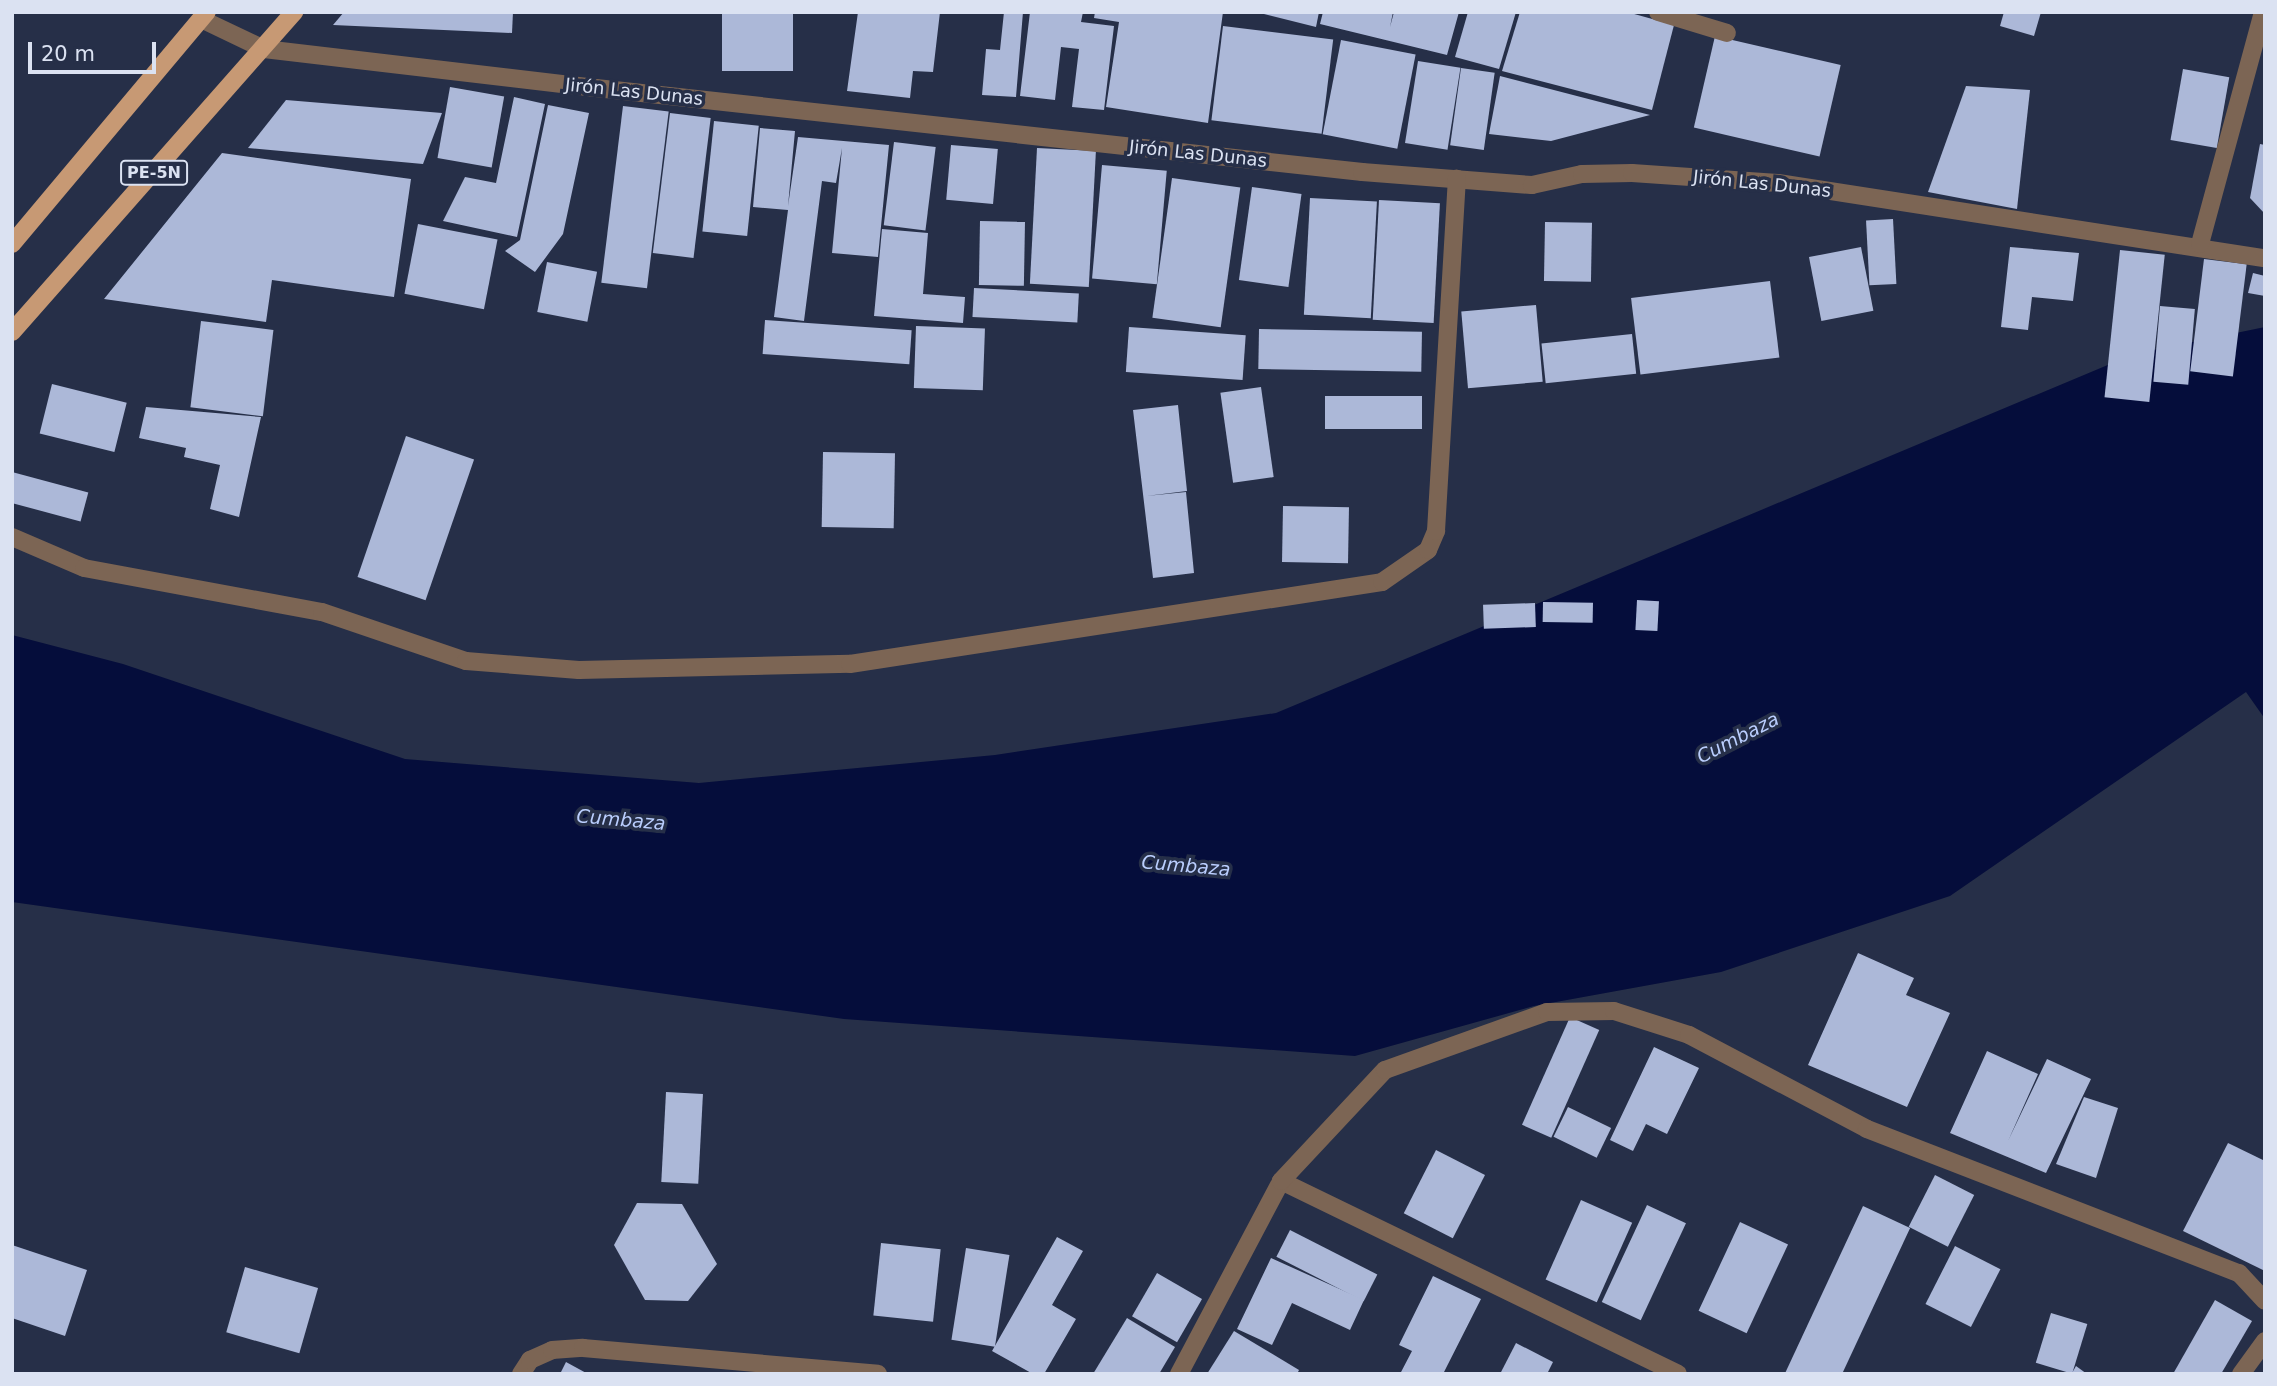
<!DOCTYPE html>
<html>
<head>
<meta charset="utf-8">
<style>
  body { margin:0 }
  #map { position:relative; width:2277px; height:1386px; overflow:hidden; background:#262f48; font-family:"DejaVu Sans",sans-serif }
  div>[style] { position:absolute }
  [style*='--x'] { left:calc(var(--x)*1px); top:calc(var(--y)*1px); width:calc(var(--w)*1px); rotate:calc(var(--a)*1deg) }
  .water>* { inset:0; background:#050d3b }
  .building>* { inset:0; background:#acb8d8; transform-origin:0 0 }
  .street>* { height:18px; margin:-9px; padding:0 9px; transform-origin:9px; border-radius:9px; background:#7c6554 }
  .primary>* { height:18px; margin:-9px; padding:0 9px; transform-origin:9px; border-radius:9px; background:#c79974 }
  span { translate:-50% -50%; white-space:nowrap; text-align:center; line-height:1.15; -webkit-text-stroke:7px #262f48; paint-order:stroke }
  .shield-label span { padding:2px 5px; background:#262f48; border:2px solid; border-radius:5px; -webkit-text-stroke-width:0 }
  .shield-label { font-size:16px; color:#dbe2f2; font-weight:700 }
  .street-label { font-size:18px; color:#dbe2f2 }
  .water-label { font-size:19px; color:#bacefe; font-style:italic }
  .frame { position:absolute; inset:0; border:14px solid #dbe2f2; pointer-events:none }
  .scale { position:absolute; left:28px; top:42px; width:128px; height:32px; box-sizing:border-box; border:4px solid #dbe2f2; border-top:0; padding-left:9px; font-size:21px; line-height:24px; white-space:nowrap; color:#dbe2f2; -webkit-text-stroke:5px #262f48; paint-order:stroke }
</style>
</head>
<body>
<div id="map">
  <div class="water">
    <i style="clip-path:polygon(2265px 327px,2265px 719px,2246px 692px,1950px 896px,1721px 972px,1534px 1006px,1355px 1056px,844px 1019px,12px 902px,12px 635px,123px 664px,405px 759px,699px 783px,995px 755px,1276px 713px,2134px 354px)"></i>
  </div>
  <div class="building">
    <i style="clip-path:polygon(344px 12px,513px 12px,512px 33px,333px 25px)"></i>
    <i style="left:722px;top:12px;width:71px;height:59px"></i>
    <i style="clip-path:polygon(858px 12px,940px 12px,933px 72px,913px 71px,910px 98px,847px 91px)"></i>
    <i style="clip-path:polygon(1004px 12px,1023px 12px,1016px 97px,982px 95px,986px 49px,1000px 50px)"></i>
    <i style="clip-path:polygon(1030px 12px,1083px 12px,1081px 22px,1114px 26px,1104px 110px,1072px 107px,1079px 49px,1061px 47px,1055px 100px,1020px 96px)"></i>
    <i style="clip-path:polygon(1095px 12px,1223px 12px,1208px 123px,1106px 107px,1119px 22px,1094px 18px)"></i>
    <i style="clip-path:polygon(1256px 12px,1319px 12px,1316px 27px)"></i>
    <i style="clip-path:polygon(1323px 12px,1393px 12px,1390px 27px,1394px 12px,1459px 12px,1447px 55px,1320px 24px)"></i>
    <i style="clip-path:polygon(1468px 12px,1516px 12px,1499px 69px,1455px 57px)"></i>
    <i style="clip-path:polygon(1520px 12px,1627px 12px,1674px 25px,1652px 110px,1502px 71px)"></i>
    <i style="clip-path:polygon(2004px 12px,2041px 12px,2034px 36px,2000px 26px)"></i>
    <i style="left:1223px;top:26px;width:111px;height:95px;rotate:7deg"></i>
    <i style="left:1715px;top:36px;width:129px;height:94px;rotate:13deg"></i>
    <i style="left:1341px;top:40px;width:76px;height:96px;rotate:11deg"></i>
    <i style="left:1418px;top:61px;width:43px;height:83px;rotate:9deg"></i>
    <i style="left:1461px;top:68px;width:34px;height:78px;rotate:8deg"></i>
    <i style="left:2183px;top:69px;width:47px;height:72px;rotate:10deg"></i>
    <i style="clip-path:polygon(1500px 76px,1650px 115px,1551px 141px,1489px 134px)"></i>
    <i style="clip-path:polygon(1966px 86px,2030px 90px,2017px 209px,1928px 192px)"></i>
    <i style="left:450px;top:87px;width:55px;height:72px;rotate:10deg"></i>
    <i style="clip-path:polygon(514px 97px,545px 104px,517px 237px,443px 221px,465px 177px,496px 183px)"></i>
    <i style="clip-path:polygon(286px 100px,442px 113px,423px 164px,248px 148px)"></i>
    <i style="clip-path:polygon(548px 105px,589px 113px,563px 234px,535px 272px,505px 251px,520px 240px)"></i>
    <i style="left:623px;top:106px;width:46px;height:178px;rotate:7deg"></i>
    <i style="left:670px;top:113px;width:41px;height:141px;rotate:7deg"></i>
    <i style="left:714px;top:121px;width:45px;height:111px;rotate:6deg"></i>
    <i style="clip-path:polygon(760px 128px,795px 131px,788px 206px,798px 137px,889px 145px,878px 257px,832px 253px,842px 148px,836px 183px,822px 181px,804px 321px,774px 317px,788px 210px,753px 207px)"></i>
    <i style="left:894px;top:142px;width:42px;height:84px;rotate:7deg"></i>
    <i style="clip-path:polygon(2260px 144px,2265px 145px,2265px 214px,2250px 198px)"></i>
    <i style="left:951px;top:145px;width:47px;height:55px;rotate:5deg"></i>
    <i style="left:1037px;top:148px;width:59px;height:136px;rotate:3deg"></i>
    <i style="clip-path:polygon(222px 153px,411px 179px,394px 297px,272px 280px,266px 322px,104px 299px)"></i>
    <i style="left:1102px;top:165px;width:65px;height:114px;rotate:5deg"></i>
    <i style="left:1172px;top:178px;width:69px;height:141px;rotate:8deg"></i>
    <i style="left:1252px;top:187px;width:50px;height:94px;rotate:8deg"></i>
    <i style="left:1310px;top:198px;width:67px;height:117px;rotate:3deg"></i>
    <i style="left:1379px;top:200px;width:61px;height:120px;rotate:3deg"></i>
    <i style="left:1893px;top:219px;width:65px;height:27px;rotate:87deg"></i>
    <i style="left:980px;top:221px;width:45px;height:64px;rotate:1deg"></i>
    <i style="left:1545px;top:222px;width:47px;height:59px;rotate:1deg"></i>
    <i style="left:418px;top:224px;width:81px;height:71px;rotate:11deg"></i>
    <i style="clip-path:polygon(882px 229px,928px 233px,923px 294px,965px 297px,963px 323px,874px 316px)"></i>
    <i style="left:1861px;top:247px;width:65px;height:53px;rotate:79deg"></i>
    <i style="clip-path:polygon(2010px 247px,2079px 253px,2073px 301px,2032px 297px,2028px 330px,2001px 327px)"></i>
    <i style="left:2120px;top:250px;width:45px;height:148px;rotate:6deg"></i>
    <i style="left:2204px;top:259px;width:43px;height:113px;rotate:7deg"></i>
    <i style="left:547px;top:262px;width:51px;height:51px;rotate:11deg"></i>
    <i style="clip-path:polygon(2253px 273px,2265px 276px,2265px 296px,2248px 293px)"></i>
    <i style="left:1770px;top:281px;width:77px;height:140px;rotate:83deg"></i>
    <i style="left:974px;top:288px;width:105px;height:29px;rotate:3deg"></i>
    <i style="left:1536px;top:305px;width:77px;height:75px;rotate:85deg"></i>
    <i style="left:2160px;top:306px;width:35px;height:76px;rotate:5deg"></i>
    <i style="left:765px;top:320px;width:147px;height:34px;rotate:4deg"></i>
    <i style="left:201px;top:321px;width:73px;height:87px;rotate:7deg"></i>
    <i style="left:916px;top:326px;width:69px;height:62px;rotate:2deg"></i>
    <i style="left:1129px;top:327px;width:117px;height:45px;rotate:4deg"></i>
    <i style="left:1259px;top:329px;width:163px;height:40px;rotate:1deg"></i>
    <i style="left:1632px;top:334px;width:40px;height:91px;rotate:84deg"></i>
    <i style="left:52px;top:384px;width:77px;height:51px;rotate:14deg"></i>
    <i style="left:1261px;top:387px;width:91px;height:41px;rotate:82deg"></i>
    <i style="left:1422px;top:396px;width:33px;height:97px;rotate:90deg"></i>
    <i style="clip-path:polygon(1178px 405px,1187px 491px,1146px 496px,1186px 492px,1194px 573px,1153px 578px,1133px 410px)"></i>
    <i style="clip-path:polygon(146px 407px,261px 417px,239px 517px,210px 509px,220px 465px,184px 457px,186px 448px,139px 438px)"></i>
    <i style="left:406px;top:436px;width:72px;height:149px;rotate:19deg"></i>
    <i style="left:823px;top:452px;width:72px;height:75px;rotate:1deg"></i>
    <i style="left:12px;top:472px;width:79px;height:30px;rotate:15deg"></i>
    <i style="left:1283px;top:506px;width:66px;height:56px;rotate:1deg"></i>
    <i style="left:1637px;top:600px;width:22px;height:30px;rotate:3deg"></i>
    <i style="left:1543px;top:602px;width:50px;height:20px;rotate:1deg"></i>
    <i style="left:1535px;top:603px;width:24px;height:52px;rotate:88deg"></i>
    <i style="clip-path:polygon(1858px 953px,1914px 978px,1906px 995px,1950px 1013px,1907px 1107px,1808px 1065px)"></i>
    <i style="left:1570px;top:1017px;width:32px;height:118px;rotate:24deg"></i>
    <i style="clip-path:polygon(1654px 1047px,1699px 1068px,1667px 1134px,1646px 1124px,1633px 1151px,1610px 1140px)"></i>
    <i style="clip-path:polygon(1987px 1051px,2038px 1074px,2008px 1141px,2047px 1059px,2091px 1079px,2046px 1173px,1950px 1133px)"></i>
    <i style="left:666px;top:1092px;width:37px;height:90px;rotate:3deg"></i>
    <i style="clip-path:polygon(2084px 1097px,2118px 1108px,2096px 1178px,2056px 1164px)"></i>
    <i style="left:1568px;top:1107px;width:48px;height:33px;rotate:26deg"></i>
    <i style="clip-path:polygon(2228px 1143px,2265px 1161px,2265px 1271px,2183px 1231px)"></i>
    <i style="left:1436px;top:1150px;width:55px;height:71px;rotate:27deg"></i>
    <i style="left:1935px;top:1175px;width:44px;height:58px;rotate:27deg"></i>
    <i style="left:1581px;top:1200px;width:56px;height:87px;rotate:24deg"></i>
    <i style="clip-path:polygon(637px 1203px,682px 1204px,717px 1264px,688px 1301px,645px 1300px,614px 1245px)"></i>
    <i style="left:1647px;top:1205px;width:43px;height:107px;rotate:25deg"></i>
    <i style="left:1863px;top:1206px;width:52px;height:185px;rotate:25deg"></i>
    <i style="left:1740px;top:1222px;width:53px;height:98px;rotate:25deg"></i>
    <i style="left:1290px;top:1230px;width:98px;height:30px;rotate:27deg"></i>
    <i style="clip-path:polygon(1057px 1237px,1083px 1251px,1052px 1305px,1076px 1319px,1044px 1374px,1033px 1374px,992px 1351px)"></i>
    <i style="left:881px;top:1243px;width:60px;height:73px;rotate:6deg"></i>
    <i style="clip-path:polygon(12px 1245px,87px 1270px,65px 1336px,12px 1318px)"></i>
    <i style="left:1955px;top:1246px;width:51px;height:65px;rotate:27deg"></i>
    <i style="left:966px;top:1248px;width:44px;height:93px;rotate:9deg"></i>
    <i style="clip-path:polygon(1271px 1258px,1364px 1300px,1350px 1330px,1292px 1303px,1272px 1345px,1237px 1329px)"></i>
    <i style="left:245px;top:1267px;width:76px;height:68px;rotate:16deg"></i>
    <i style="left:1157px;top:1273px;width:52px;height:50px;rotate:30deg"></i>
    <i style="clip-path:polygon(1433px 1276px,1481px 1299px,1443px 1374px,1400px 1374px,1412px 1351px,1399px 1345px)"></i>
    <i style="clip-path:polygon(2215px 1300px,2252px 1321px,2221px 1374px,2173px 1374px)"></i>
    <i style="left:2051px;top:1313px;width:38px;height:52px;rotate:17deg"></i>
    <i style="clip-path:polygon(1127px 1318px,1175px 1347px,1159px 1374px,1093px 1374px)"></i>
    <i style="clip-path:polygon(1234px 1331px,1299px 1370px,1297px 1374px,1207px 1374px)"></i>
    <i style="clip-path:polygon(1516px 1343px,1553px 1362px,1547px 1374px,1500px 1374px)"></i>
    <i style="clip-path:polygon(566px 1362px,588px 1374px,560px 1374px)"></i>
    <i style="clip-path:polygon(2076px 1366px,2087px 1374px,2072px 1373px)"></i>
  </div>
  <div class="street">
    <i style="--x:1658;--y:12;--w:72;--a:16.9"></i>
    <i style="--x:201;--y:19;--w:70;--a:25.5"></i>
    <i style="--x:264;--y:49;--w:334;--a:6.7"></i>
    <i style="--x:596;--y:88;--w:771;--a:6.26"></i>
    <i style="--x:1362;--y:172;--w:170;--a:4.4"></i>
    <i style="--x:1532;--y:185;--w:51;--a:-12.4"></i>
    <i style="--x:1582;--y:174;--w:50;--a:-1.1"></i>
    <i style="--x:1632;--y:173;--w:146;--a:3.9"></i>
    <i style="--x:1778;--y:183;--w:493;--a:8.8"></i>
    <i style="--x:2200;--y:244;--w:240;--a:-74.8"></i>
    <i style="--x:12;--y:537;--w:78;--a:23.3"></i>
    <i style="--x:84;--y:568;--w:242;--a:10.5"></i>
    <i style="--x:322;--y:612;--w:152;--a:18.8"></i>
    <i style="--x:466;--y:661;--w:113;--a:4.6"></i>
    <i style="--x:579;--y:670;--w:271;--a:-1.3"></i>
    <i style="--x:850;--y:664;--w:538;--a:-8.76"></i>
    <i style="--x:1382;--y:582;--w:56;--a:-34.8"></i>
    <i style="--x:1428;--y:550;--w:21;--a:-67"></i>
    <i style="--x:1436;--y:531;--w:353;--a:-86.6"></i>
    <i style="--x:1281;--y:1181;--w:441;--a:25.9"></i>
    <i style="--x:521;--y:1374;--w:17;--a:-57"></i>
    <i style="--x:530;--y:1360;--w:24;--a:-24"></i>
    <i style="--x:552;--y:1350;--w:31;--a:-4"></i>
    <i style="--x:583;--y:1348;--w:296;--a:5"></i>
    <i style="--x:1179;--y:1374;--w:218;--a:-62.1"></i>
    <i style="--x:1281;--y:1181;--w:152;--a:-46.9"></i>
    <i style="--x:1385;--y:1070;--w:172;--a:-19.7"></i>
    <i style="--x:1547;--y:1012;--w:67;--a:-0.9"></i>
    <i style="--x:1614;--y:1011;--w:79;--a:17.7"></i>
    <i style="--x:1689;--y:1035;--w:201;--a:27.8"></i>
    <i style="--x:1867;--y:1129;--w:399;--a:21.2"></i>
    <i style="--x:2239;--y:1273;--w:38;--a:47"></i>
    <i style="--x:2241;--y:1374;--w:41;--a:-54"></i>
  </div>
  <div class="primary">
    <i style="--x:12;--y:244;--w:303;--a:-50"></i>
    <i style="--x:12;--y:332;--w:427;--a:-48.6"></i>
  </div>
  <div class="shield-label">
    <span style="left:154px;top:173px">PE-5N</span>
  </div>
  <div class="street-label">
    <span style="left:634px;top:92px;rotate:6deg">Jirón Las Dunas</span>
    <span style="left:1198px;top:154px;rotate:6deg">Jirón Las Dunas</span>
    <span style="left:1762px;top:184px;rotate:6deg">Jirón Las Dunas</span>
  </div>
  <div class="water-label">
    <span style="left:1738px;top:738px;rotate:-27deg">Cumbaza</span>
    <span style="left:621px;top:820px;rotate:5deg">Cumbaza</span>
    <span style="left:1186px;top:866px;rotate:5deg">Cumbaza</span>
  </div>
  <div class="frame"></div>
  <div class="scale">20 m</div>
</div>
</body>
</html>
